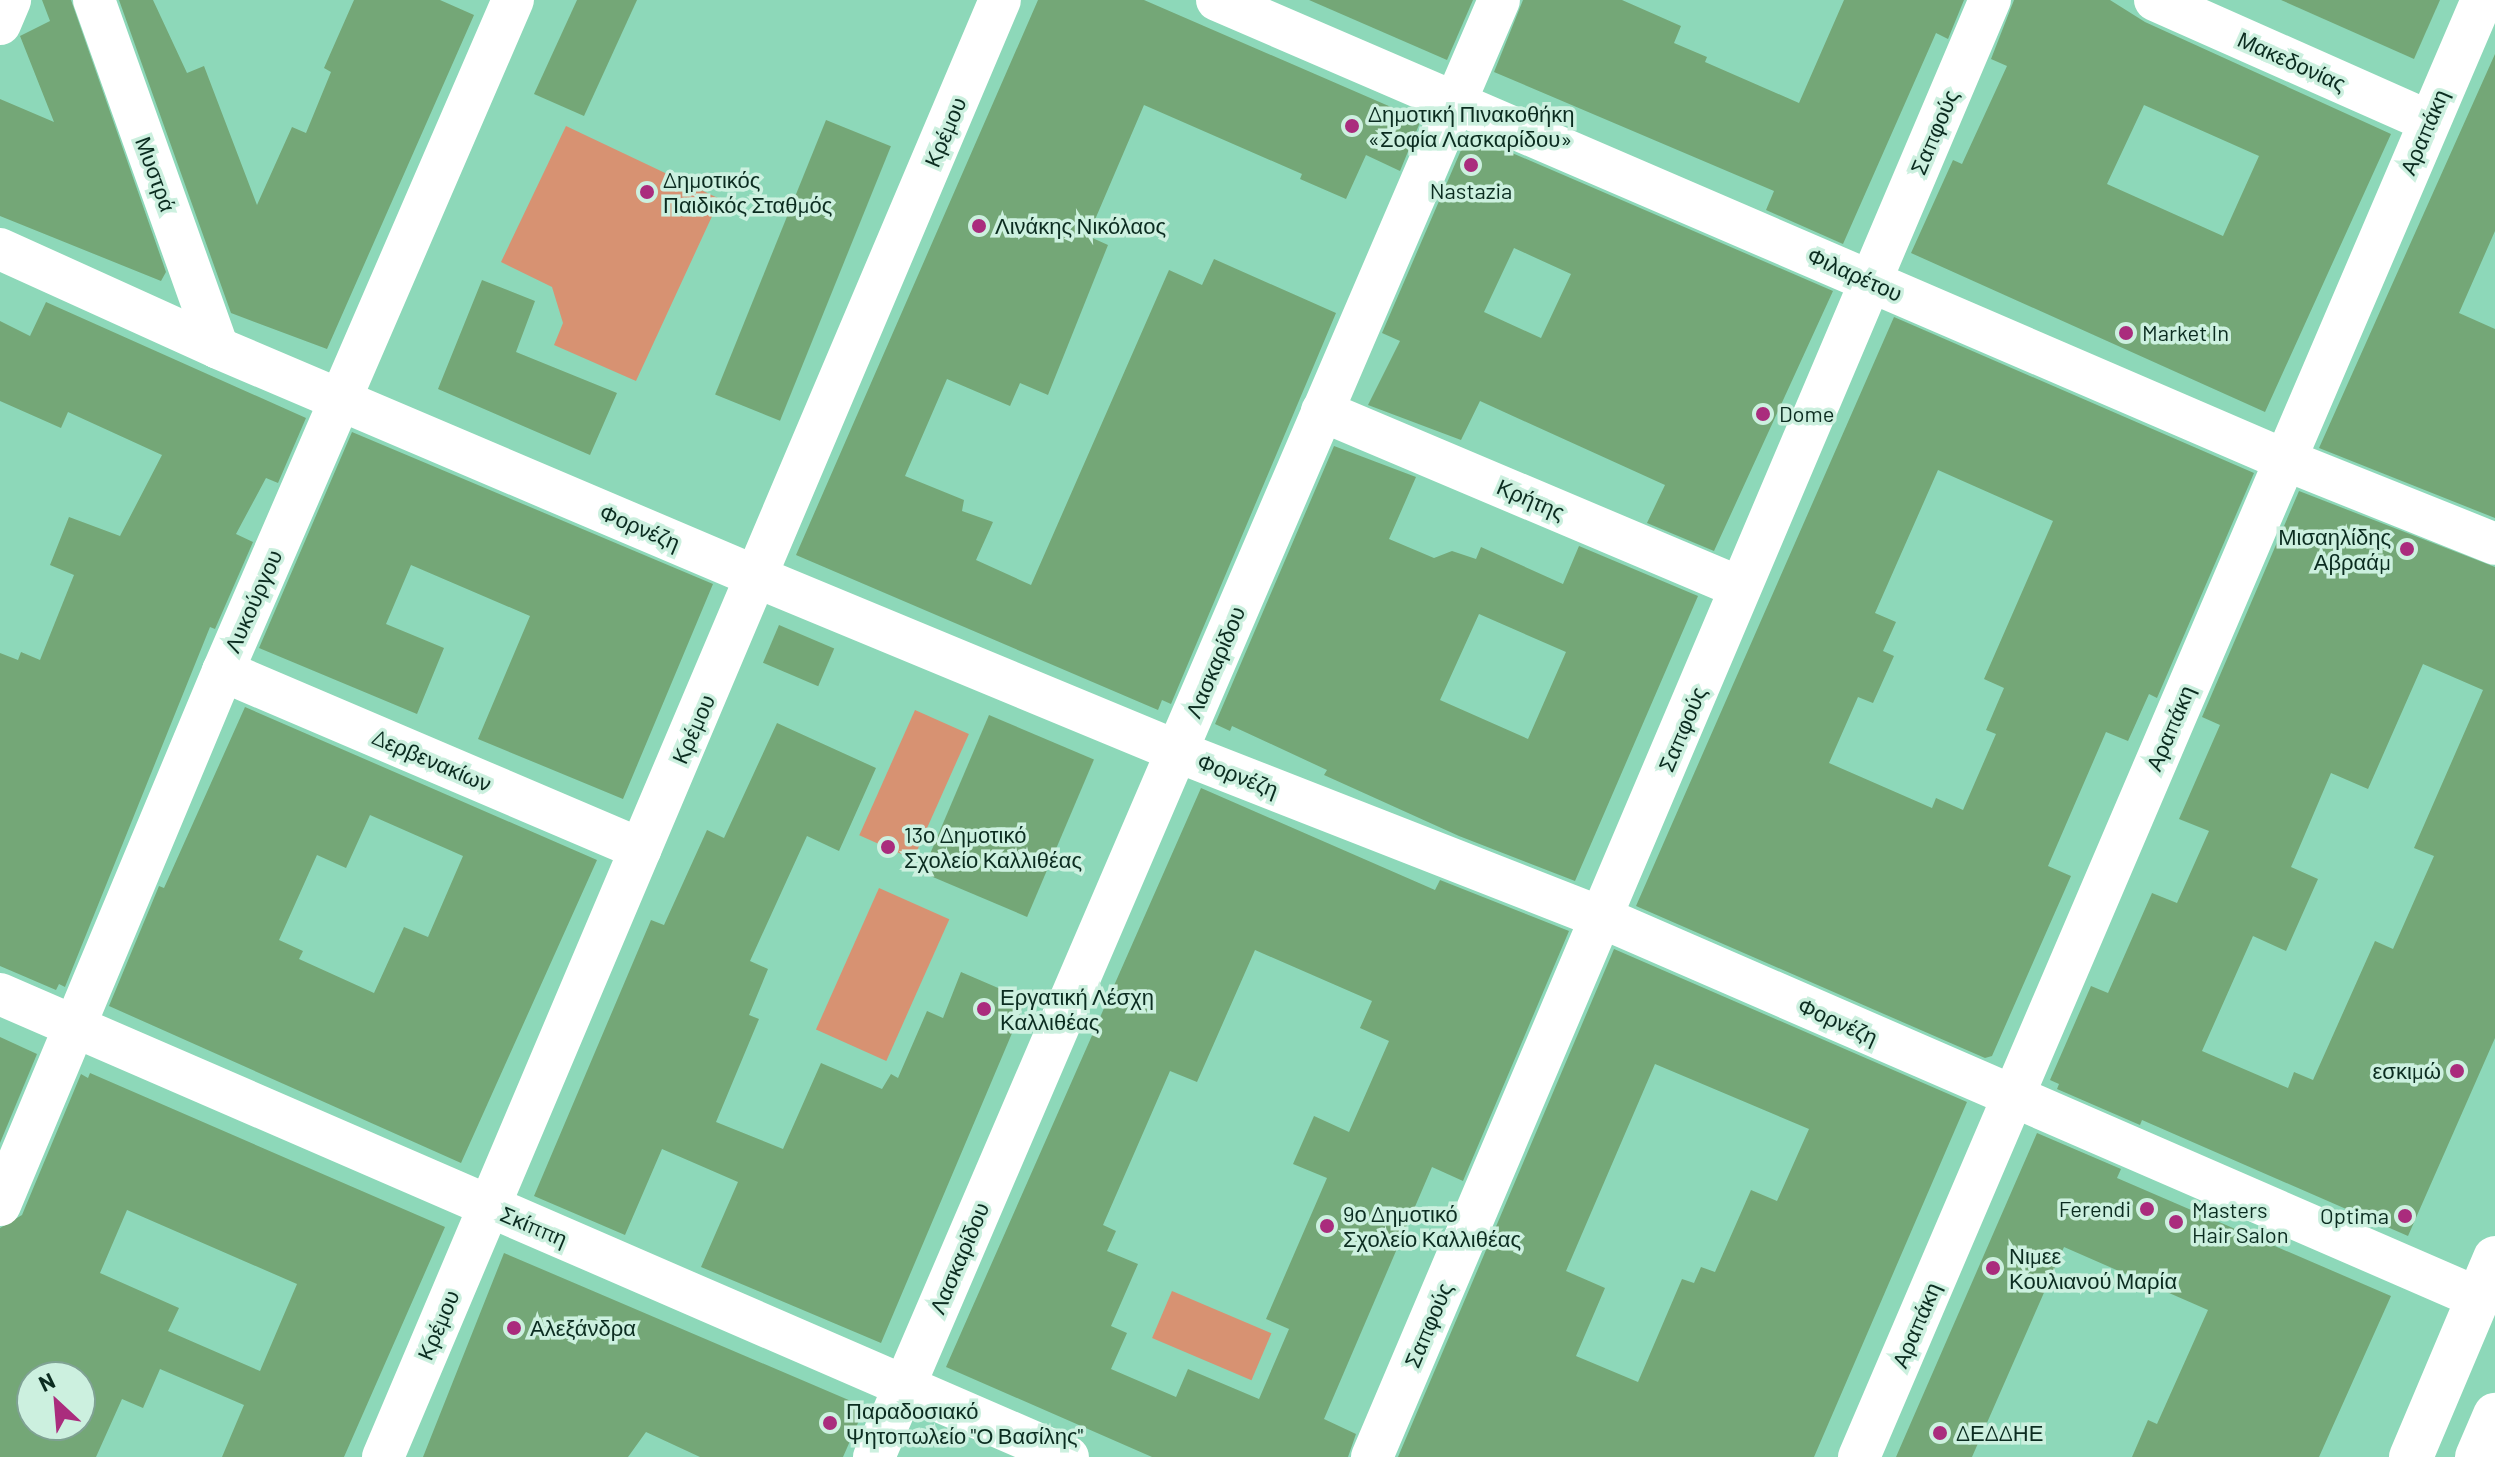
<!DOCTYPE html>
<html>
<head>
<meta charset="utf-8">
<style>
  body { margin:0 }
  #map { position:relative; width:2495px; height:1457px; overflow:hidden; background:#8dd8b9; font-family:Barlow,sans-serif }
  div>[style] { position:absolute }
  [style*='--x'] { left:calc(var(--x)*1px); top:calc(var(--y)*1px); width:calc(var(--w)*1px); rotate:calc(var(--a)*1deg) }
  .green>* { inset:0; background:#d79272; transform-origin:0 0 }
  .building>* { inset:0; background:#74a777; transform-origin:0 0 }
  .street>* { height:42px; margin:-21px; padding:0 21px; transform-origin:21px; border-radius:21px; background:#fff }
  .primary>* { height:44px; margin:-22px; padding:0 22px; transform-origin:22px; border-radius:22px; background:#fff }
  .dots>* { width:22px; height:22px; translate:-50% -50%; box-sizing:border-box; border:4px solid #ccf0df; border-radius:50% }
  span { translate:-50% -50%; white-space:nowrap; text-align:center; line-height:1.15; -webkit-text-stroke:7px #ccf0df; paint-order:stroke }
  .street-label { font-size:22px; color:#0b2c20 }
  .poi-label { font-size:22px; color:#0b2c20 }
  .left { translate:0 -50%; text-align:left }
  .right { translate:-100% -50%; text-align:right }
  .north { position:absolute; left:16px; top:1361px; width:80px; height:80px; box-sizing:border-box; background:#ccf0df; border:2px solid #7fa293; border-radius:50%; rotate:334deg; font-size:22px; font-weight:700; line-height:32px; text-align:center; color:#0b2c20 }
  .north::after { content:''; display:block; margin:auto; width:28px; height:36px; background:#aa2c7d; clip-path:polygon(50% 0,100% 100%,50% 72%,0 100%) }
</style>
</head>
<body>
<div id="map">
  <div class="green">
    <i style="clip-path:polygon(566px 126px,720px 199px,636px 381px,554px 345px,563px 323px,552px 287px,501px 262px)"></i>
    <i style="left:915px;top:710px;width:59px;height:137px;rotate:24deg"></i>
    <i style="left:879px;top:888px;width:77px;height:155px;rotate:24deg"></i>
    <i style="left:1172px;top:1291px;width:108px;height:51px;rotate:23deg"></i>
  </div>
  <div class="building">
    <i style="clip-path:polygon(42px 0,71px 0,166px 272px,161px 281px,0 216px,0 99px,54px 122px,20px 36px,50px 21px)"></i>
    <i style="clip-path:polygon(119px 0,153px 0,187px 73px,204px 66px,257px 205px,292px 127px,306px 133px,331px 72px,324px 68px,354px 0,440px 0,474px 15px,327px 349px,231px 313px)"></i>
    <i style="clip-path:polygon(577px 0,637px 0,584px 116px,534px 94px)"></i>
    <i style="clip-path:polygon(1038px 0,1144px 0,1421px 120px,1400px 171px,1366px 155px,1346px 199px,1300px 179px,1302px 174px,1144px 105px,1088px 236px,1108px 245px,1048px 395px,1020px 383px,1010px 406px,947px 379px,905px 476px,964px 500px,962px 511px,993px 522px,976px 560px,1031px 585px,1169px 270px,1202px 285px,1214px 259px,1336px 313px,1171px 704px,1162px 700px,1158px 710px,796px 555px)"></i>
    <i style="clip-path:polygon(1309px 0,1473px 0,1447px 60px)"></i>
    <i style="clip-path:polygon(1523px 0,1622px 0,1681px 26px,1674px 43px,1707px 57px,1705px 62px,1799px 103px,1844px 0,1964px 0,1948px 39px,1936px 33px,1843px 244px,1766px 210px,1774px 191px,1494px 72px)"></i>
    <i style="clip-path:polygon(evenodd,2014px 0,2110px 0,2145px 22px,2391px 134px,2265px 412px,1911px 253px,1953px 160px,1962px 164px,2007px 66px,1991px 59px,2014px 0,2144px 105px,2259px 156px,2223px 236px,2107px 184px,2144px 105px)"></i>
    <i style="clip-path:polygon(2281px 0,2440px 0,2414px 59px)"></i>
    <i style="clip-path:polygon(2495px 54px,2495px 231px,2459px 313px,2495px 329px,2495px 518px,2319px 448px)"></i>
    <i style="left:826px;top:120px;width:70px;height:296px;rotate:22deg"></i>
    <i style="clip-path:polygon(evenodd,1468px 134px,1833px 291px,1714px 551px,1647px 523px,1665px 485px,1480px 401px,1461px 440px,1368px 405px,1400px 341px,1382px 333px,1468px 134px,1514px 248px,1571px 274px,1541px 338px,1484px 312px,1514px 248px)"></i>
    <i style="clip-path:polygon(482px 280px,535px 301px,516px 352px,617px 393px,590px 455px,438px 389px)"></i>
    <i style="clip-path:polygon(46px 302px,306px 418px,278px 483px,266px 478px,236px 534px,253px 542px,215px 629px,210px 627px,65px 987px,59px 984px,56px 990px,0 966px,0 653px,18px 660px,21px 652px,40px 660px,74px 575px,50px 565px,69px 517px,120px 536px,162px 455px,68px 412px,61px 428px,0 401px,0 321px,30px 336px)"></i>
    <i style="clip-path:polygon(evenodd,1894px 317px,2254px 473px,2157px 698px,2149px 694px,2128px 741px,2106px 732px,2048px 866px,2071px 876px,1992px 1056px,1985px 1058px,1636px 906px,1894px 317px,1938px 470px,2053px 521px,1984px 679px,2004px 688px,1986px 730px,1996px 734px,1963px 810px,1936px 798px,1932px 808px,1829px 763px,1858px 697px,1873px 703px,1894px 656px,1883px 651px,1896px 622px,1875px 613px,1938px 470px)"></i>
    <i style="clip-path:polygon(352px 432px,713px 584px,623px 799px,478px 739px,530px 616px,411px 565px,386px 624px,444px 648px,417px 714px,259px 648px)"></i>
    <i style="clip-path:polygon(evenodd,1334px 446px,1416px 477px,1389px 539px,1434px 558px,1452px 551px,1476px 559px,1481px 547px,1563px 584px,1579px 546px,1698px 596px,1575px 881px,1459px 836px,1324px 775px,1327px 770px,1232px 726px,1230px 731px,1215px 724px,1334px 446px,1479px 614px,1566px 652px,1528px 739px,1440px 700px,1479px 614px)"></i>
    <i style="clip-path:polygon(evenodd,2299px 491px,2495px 567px,2495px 1038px,2408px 1236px,2142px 1120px,2140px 1125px,2057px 1089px,2059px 1084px,2050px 1080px,2091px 986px,2108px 993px,2152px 893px,2177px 903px,2209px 831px,2179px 819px,2220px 725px,2202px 717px,2299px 491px,2423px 664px,2483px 690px,2414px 848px,2434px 856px,2393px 949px,2375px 941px,2313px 1080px,2294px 1072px,2288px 1088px,2202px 1051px,2253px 936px,2286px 951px,2318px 879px,2291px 867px,2331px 773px,2368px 789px,2423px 664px)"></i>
    <i style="left:779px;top:625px;width:60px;height:41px;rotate:23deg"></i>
    <i style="clip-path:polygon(evenodd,245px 707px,597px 860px,461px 1163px,109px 1006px,159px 886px,164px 888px,245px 707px,370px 815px,463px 856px,428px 937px,404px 927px,374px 993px,299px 959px,303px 951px,279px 940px,317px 855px,346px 868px,370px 815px)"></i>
    <i style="left:989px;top:715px;width:114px;height:171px;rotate:23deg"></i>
    <i style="clip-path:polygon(777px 723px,876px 768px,839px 851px,807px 836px,750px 961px,768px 969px,749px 1015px,759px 1019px,716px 1122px,783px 1149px,821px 1063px,882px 1089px,891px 1074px,898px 1078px,927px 1011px,943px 1018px,961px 972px,1026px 1000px,881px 1343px,701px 1267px,738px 1182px,662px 1149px,625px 1235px,534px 1196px,651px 920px,664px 925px,707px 830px,724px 838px)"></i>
    <i style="clip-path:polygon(evenodd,1201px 788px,1435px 890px,1440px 880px,1569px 931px,1463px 1181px,1432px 1167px,1324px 1419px,1356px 1434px,1348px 1457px,1152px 1457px,946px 1367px,1201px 788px,1255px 950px,1372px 1001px,1360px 1028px,1389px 1041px,1349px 1132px,1314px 1116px,1293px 1164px,1327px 1178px,1266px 1319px,1289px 1329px,1259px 1399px,1188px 1369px,1176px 1397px,1111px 1369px,1127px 1333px,1111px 1326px,1138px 1264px,1107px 1251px,1116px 1231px,1103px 1225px,1170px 1071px,1197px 1082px,1255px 950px)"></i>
    <i style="clip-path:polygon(evenodd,1614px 949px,1967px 1102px,1814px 1457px,1398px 1457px,1614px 949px,1655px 1064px,1809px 1129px,1777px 1201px,1751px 1190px,1715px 1272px,1701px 1267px,1694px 1283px,1682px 1279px,1638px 1382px,1576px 1356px,1605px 1288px,1566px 1271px,1655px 1064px)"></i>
    <i style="clip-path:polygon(0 1037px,37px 1054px,0 1143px)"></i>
    <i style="clip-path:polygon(evenodd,90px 1073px,445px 1227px,344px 1457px,222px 1457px,244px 1405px,160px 1369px,143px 1408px,122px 1399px,96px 1457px,0 1457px,0 1228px,22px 1215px,81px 1074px,88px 1078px,90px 1073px,127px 1210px,297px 1284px,260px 1371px,168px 1331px,179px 1308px,100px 1273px,127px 1210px,90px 1073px,32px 1377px,80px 1377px,80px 1425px,32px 1425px,32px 1377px)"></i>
    <i style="clip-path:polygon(2037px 1133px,2121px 1169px,2117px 1178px,2391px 1296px,2319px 1457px,2132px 1457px,2148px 1420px,2157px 1424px,2208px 1310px,2064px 1247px,1972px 1457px,1896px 1457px)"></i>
    <i style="clip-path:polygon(504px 1253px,865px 1407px,843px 1457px,700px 1457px,646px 1432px,628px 1457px,423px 1457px)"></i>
  </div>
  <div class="street">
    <i style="--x:94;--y:0;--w:369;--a:70.4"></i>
    <i style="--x:1217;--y:0;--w:1161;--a:23.3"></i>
    <i style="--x:2283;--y:459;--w:228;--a:21.8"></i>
    <i style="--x:2155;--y:0;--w:299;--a:23.9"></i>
    <i style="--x:0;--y:24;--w:26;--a:-67"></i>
    <i style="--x:0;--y:249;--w:239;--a:24.4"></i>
    <i style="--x:218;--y:348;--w:588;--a:23.03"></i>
    <i style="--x:759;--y:578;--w:451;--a:22.5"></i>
    <i style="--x:1176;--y:751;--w:458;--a:21.4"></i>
    <i style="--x:1603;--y:918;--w:954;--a:23.47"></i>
    <i style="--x:1322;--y:411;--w:454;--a:22.9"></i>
    <i style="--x:223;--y:671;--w:454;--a:23.1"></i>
    <i style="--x:0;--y:994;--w:1164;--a:23.44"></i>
    <i style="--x:0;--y:1205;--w:579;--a:-67.33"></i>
    <i style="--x:223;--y:671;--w:731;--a:-66.63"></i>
    <i style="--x:383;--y:1457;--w:1582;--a:-67.05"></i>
    <i style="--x:874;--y:1457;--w:1585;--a:-66.78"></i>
    <i style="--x:1372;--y:1457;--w:1583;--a:-67.02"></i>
    <i style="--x:1859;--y:1457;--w:1585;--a:-66.85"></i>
  </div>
  <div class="primary">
    <i style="--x:2411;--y:1457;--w:216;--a:-67.1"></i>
    <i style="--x:2477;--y:1457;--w:46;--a:-66.8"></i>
  </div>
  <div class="dots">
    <i style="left:1352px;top:126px;background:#aa2c7d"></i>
    <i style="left:1471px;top:165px;background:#aa2c7d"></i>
    <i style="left:647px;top:192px;background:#aa2c7d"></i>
    <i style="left:979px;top:226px;background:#aa2c7d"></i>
    <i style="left:2126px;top:333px;background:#aa2c7d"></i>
    <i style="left:1763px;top:414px;background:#aa2c7d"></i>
    <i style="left:2407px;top:549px;background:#aa2c7d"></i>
    <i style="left:888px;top:847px;background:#aa2c7d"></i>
    <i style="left:984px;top:1009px;background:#aa2c7d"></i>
    <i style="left:2457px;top:1071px;background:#aa2c7d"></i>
    <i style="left:2147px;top:1209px;background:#aa2c7d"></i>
    <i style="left:2405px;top:1216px;background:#aa2c7d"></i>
    <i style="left:2176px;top:1222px;background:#aa2c7d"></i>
    <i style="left:1327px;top:1226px;background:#aa2c7d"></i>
    <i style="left:1993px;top:1268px;background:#aa2c7d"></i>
    <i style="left:514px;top:1328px;background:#aa2c7d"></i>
    <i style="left:830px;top:1423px;background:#aa2c7d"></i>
    <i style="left:1940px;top:1433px;background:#aa2c7d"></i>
  </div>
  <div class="street-label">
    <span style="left:2292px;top:61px;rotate:24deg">Μακεδονίας</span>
    <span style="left:945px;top:132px;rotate:-67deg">Κρέμου</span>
    <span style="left:1934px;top:132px;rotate:-67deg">Σαπφούς</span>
    <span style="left:2424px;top:132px;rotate:-67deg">Αραπάκη</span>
    <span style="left:156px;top:174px;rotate:70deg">Μυστρά</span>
    <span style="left:1855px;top:274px;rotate:24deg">Φιλαρέτου</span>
    <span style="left:1531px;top:499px;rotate:23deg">Κρήτης</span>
    <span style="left:640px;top:527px;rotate:23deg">Φορνέζη</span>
    <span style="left:253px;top:601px;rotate:-66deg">Λυκούργου</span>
    <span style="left:1215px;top:662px;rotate:-67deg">Λασκαρίδου</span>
    <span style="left:2170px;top:728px;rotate:-67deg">Αραπάκη</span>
    <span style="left:693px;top:729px;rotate:-66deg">Κρέμου</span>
    <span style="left:1682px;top:729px;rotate:-67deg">Σαπφούς</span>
    <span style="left:432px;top:760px;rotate:23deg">Δερβενακίων</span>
    <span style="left:1238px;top:775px;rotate:21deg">Φορνέζη</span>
    <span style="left:1838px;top:1021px;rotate:24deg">Φορνέζη</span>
    <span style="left:534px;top:1226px;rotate:23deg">Σκίππη</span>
    <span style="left:959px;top:1258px;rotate:-67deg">Λασκαρίδου</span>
    <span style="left:438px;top:1325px;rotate:-67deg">Κρέμου</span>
    <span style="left:1428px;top:1325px;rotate:-67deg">Σαπφούς</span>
    <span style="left:1916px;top:1325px;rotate:-67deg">Αραπάκη</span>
  </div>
  <div class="poi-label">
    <span class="left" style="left:1368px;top:126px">Δημοτική Πινακοθήκη<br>«Σοφία Λασκαρίδου»</span>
    <span class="left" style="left:663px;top:192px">Δημοτικός<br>Παιδικός Σταθμός</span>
    <span style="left:1471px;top:191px">Nastazia</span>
    <span class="left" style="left:995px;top:226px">Λινάκης Νικόλαος</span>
    <span class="left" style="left:2142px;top:333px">Market In</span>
    <span class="left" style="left:1779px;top:414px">Dome</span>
    <span class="right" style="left:2391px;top:549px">Μισαηλίδης<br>Αβραάμ</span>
    <span class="left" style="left:904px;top:847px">13ο Δημοτικό<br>Σχολείο Καλλιθέας</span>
    <span class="left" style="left:1000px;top:1009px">Εργατική Λέσχη<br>Καλλιθέας</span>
    <span class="right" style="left:2441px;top:1071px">εσκιμώ</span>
    <span class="right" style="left:2131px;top:1209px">Ferendi</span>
    <span class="left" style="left:2192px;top:1222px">Masters<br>Hair Salon</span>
    <span class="left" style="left:1343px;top:1226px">9ο Δημοτικό<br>Σχολείο Καλλιθέας</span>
    <span class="right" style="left:2389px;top:1216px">Optima</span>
    <span class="left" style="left:2009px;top:1268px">Νιμεε<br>Κουλιανού Μαρία</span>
    <span class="left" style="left:530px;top:1328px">Αλεξάνδρα</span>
    <span class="left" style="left:846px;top:1423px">Παραδοσιακό<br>Ψητοπωλείο "Ο Βασίλης"</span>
    <span class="left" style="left:1956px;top:1433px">ΔΕΔΔΗΕ</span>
  </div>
  <div class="north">N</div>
</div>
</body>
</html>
